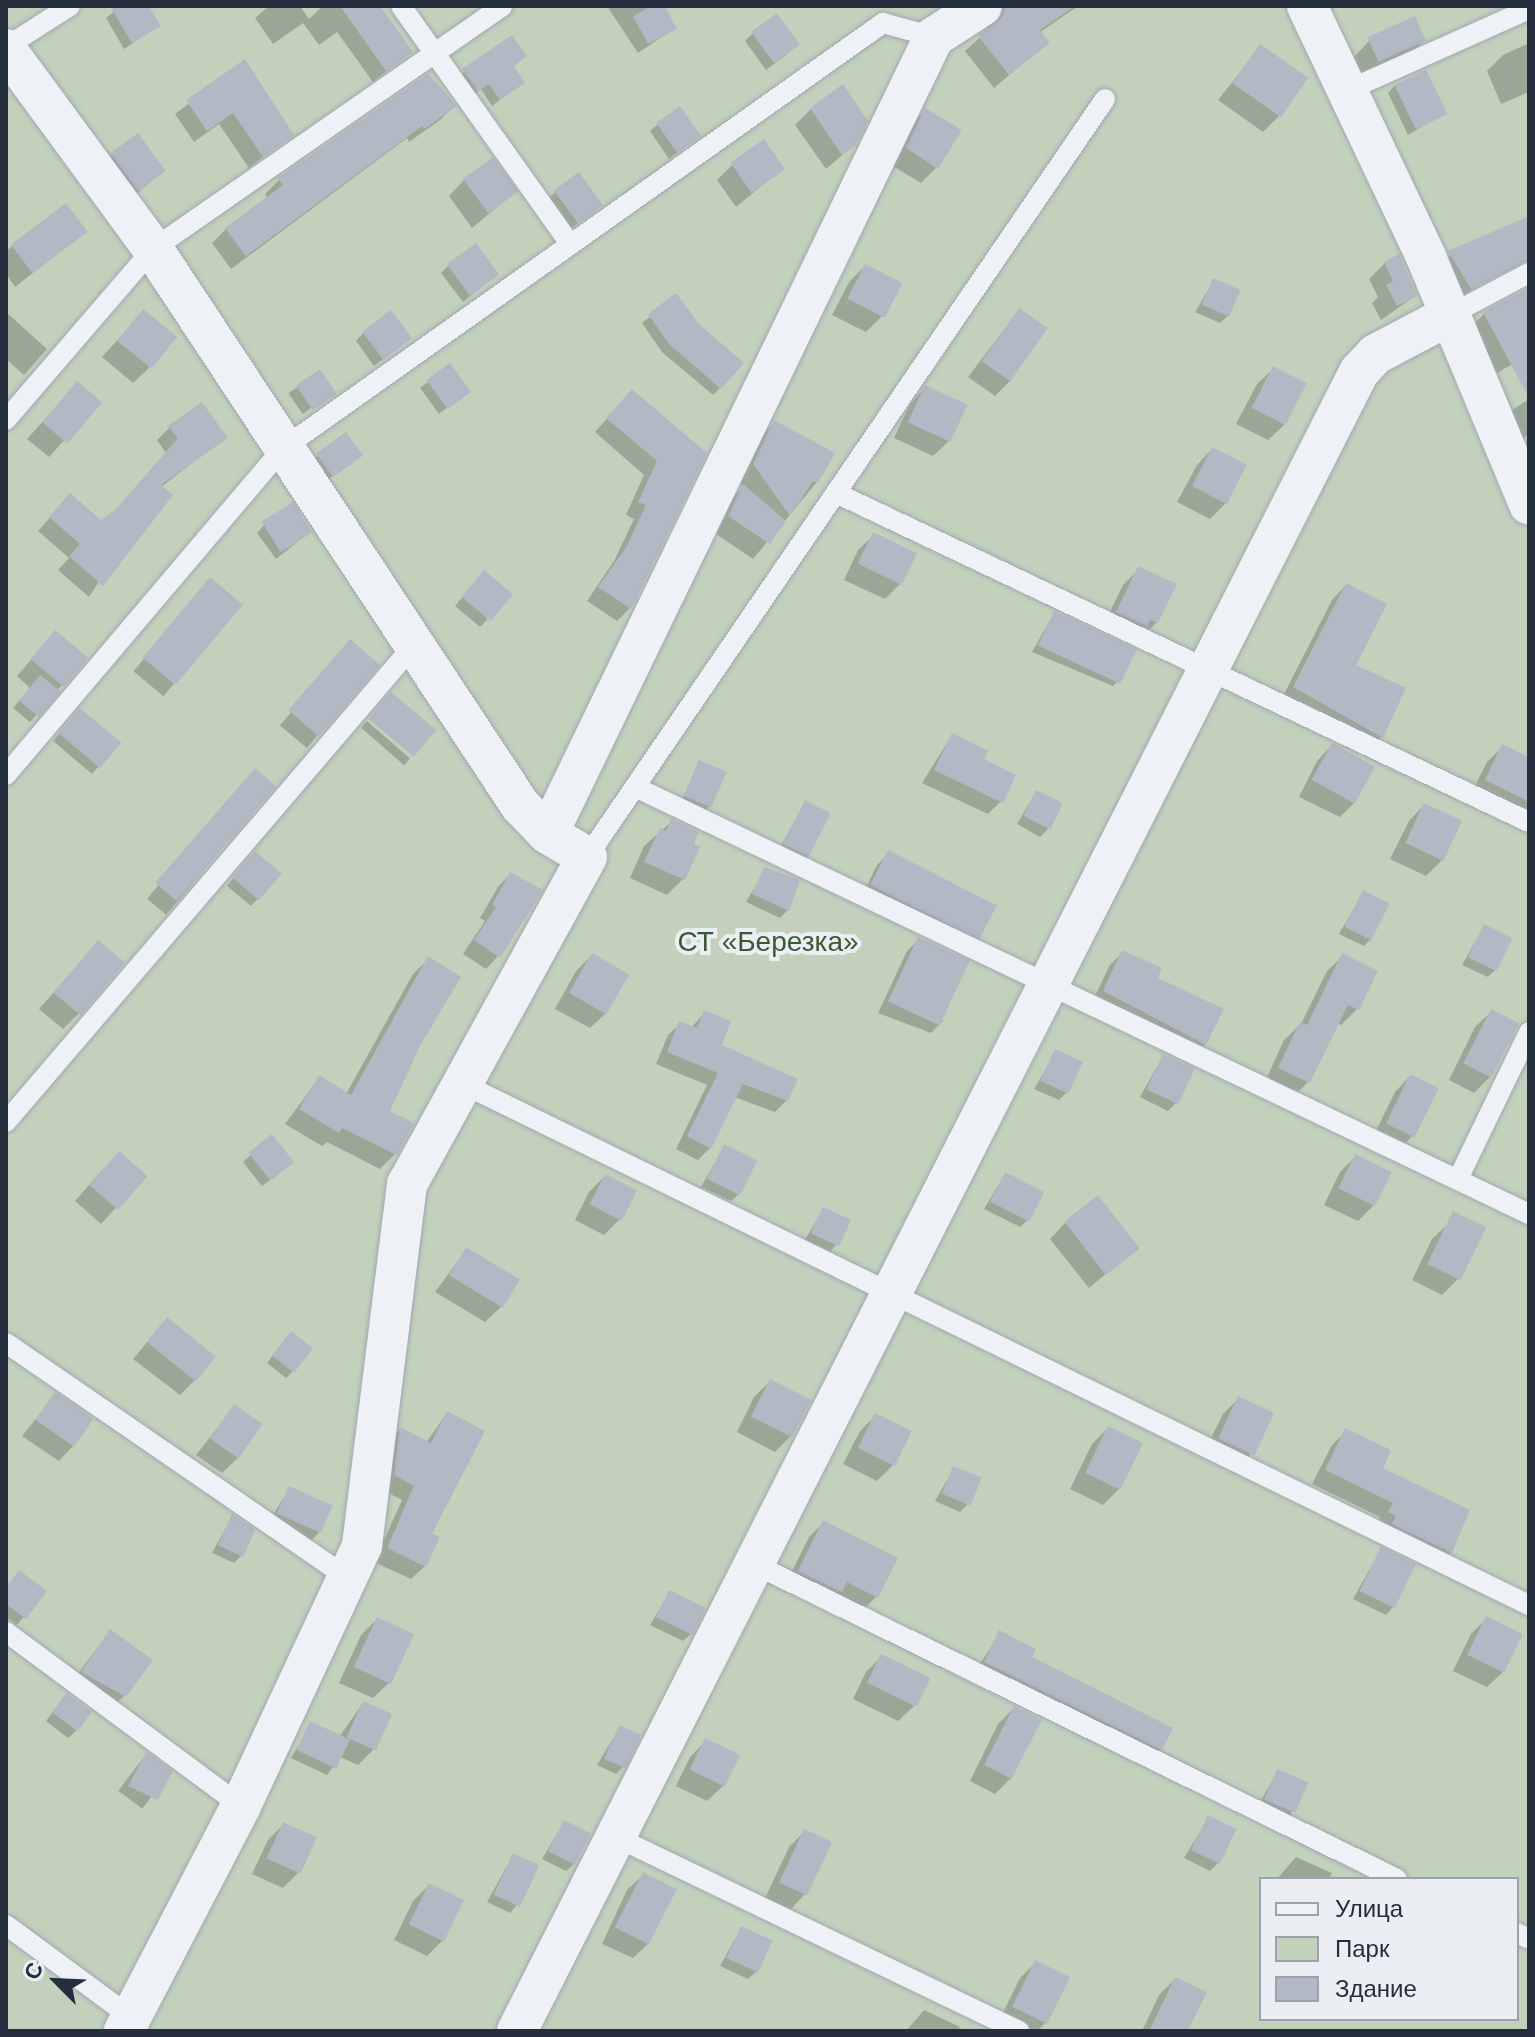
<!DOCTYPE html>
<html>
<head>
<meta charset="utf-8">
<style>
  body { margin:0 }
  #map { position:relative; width:1535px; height:2037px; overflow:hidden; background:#dce0e7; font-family:Helvetica,sans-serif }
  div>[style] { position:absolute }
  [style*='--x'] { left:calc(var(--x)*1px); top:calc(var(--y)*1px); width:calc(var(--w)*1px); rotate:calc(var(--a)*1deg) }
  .green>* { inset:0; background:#c2d1bc }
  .shadow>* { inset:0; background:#0003; transform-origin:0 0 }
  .building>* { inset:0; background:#b3b9c4; transform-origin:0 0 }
  .roads { filter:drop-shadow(0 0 2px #a1a7b1) drop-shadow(0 0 2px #a1a7b1) }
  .lane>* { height:20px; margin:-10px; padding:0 10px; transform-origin:10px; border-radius:10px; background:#eef1f5 }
  .street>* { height:40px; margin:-20px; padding:0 20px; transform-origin:20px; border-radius:20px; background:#eef1f5 }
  span { translate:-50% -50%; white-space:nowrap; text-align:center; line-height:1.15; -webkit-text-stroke:8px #ebeff4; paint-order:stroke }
  .park-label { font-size:28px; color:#3a5a32 }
  .frame { position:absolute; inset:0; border:8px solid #252e3d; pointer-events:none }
  .legend { position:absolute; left:1259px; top:1877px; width:260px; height:144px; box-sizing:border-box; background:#ebeff4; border:2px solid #9ca2ab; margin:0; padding:10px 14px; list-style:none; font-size:24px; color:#252e3d }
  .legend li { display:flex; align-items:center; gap:16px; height:40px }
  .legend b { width:40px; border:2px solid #9ca2ab }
  .north { position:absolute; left:16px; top:1941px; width:80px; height:80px; -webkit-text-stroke:6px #ebeff4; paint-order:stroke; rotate:294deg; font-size:22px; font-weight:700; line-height:32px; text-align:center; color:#252e3d }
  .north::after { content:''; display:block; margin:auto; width:28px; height:36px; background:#252e3d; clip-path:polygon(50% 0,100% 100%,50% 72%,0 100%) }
</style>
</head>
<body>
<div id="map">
  <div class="green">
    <i style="clip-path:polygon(evenodd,6px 6px,1529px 6px,1529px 2031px,6px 2031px,6px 6px,1261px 1879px,1517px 1879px,1517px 2019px,1261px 2019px,1261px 1879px)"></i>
  </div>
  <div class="shadow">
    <i style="clip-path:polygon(121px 6px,147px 6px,159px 25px,124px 49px,106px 18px)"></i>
    <i style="clip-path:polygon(269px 6px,300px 6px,309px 19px,323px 6px,371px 6px,410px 52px,373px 82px,337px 32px,319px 45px,303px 23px,273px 44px,255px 18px)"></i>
    <i style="clip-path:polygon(607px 6px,663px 6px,675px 28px,638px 53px)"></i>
    <i style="clip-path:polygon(985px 6px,1078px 6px,1039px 33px,1047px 43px,994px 88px,965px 51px,988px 30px)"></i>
    <i style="clip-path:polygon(752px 34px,790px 52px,766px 70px,745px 41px)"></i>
    <i style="clip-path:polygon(512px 38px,512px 67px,523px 82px,492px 106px,481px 89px,470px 97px,456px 78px)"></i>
    <i style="clip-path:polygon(1424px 40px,1408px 56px,1363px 76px,1354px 57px,1369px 41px)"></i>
    <i style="clip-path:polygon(1529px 43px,1529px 92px,1501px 104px,1487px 71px,1503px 55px)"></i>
    <i style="clip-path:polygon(1260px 47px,1279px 116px,1263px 132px,1218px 100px)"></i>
    <i style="clip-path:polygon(245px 62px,292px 134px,249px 168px,219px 124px,194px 142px,175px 114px)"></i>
    <i style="clip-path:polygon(428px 76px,454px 106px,440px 120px,409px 142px,407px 138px,231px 269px,212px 243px,226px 229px,268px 199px,265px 194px,279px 180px)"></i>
    <i style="clip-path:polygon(1395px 85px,1445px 113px,1408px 135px,1388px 93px)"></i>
    <i style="clip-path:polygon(811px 109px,855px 144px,826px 169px,795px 125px)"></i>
    <i style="clip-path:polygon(926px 110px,936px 168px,921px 183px,891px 165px,910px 126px)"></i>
    <i style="clip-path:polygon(658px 124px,699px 136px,669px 159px,650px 131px)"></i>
    <i style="clip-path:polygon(112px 155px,164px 171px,122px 205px,97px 170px)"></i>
    <i style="clip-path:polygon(732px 165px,782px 169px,736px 207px,717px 180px)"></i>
    <i style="clip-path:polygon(464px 180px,515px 192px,472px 228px,449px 196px)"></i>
    <i style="clip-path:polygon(555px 192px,601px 205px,569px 230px,548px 200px)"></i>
    <i style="clip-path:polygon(65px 206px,85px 232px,15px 287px,6px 274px,6px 251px)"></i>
    <i style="clip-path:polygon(1529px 218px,1529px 253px,1463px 295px,1442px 260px)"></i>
    <i style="clip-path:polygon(1385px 263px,1415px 296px,1381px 320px,1372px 303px,1378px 297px,1369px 279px)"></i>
    <i style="clip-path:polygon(449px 265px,496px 275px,463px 302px,441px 273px)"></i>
    <i style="clip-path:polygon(865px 266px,882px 316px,866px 332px,832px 315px,849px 282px)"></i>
    <i style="clip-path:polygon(1214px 280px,1228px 316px,1220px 323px,1195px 312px)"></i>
    <i style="clip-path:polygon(676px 296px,720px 388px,713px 395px,662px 352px,642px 323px)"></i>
    <i style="clip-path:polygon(1019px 310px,1011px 380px,995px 396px,968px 377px)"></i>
    <i style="clip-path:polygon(6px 312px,47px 349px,24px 375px,6px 359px)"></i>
    <i style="clip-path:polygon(143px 312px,149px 368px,133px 383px,102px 357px)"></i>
    <i style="clip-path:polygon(1484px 314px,1529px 314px,1529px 355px,1493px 375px,1469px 329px)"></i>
    <i style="clip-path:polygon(363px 333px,402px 345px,374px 366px,356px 341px)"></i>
    <i style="left:450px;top:366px;width:32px;height:37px;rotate:54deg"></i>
    <i style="clip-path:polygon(1273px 369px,1284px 425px,1268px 440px,1236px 424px,1257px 384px)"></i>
    <i style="left:320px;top:372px;width:25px;height:38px;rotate:56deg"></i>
    <i style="clip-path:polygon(925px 388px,949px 441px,933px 456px,894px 438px,910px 404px)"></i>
    <i style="clip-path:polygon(1529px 399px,1529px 435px,1517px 440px,1506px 414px)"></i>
    <i style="clip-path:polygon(62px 400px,99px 402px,49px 457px,27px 439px)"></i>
    <i style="clip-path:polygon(619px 405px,704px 454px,630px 608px,617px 621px,587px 601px,614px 561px,634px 519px,626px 515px,644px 475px,595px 432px)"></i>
    <i style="clip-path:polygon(774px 423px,817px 482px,753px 559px,713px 532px,728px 502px,743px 487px,738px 480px,759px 439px)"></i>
    <i style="clip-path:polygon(170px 427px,226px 437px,161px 487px,89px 597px,58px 570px,69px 558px,38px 531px,58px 509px,101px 523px,111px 515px,166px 453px,157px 440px)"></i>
    <i style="clip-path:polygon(1212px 449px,1226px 503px,1210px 519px,1177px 502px,1197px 465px)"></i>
    <i style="clip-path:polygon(317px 456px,353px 462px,324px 482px,310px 463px)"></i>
    <i style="clip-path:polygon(264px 525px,310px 532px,276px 559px,257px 533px)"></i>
    <i style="clip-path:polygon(874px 535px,901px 583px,885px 599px,844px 580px,858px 550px)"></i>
    <i style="clip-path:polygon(1139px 569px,1157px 622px,1141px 638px,1102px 628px,1123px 585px)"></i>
    <i style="left:210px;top:580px;width:39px;height:119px;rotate:40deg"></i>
    <i style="clip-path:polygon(477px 580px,487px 620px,480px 627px,455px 606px)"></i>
    <i style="clip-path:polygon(1346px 585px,1353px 666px,1404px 689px,1381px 737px,1366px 751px,1280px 702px,1332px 600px)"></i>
    <i style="clip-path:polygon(1054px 613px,1120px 679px,1113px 686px,1032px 652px)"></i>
    <i style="clip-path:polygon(55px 632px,62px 685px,30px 722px,13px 708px,30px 688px,17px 676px)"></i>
    <i style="left:350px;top:642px;width:35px;height:109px;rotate:40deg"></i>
    <i style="clip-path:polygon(73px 718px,99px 766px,92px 774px,53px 741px)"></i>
    <i style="left:367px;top:721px;width:57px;height:9px;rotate:41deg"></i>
    <i style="clip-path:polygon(952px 735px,981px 760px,1001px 801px,988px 814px,922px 783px)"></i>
    <i style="clip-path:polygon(1332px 745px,1356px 801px,1340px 817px,1299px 797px,1317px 761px)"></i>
    <i style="clip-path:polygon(1503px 746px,1529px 759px,1529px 805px,1516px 818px,1470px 796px,1487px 762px)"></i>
    <i style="left:699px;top:762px;width:27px;height:47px;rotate:24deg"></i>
    <i style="left:255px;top:770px;width:25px;height:168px;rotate:40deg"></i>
    <i style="clip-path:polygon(1036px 792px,1048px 829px,1040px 837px,1017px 824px)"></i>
    <i style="clip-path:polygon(805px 803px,809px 855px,801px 863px,778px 851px)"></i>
    <i style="clip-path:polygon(1424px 805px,1442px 860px,1426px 876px,1390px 859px,1409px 821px)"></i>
    <i style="clip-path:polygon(672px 821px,698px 848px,683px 879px,667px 895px,630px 878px,644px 846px)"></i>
    <i style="clip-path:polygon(889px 853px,979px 937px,967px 949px,861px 898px,877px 865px)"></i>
    <i style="clip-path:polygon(247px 861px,279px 875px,251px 906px,227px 886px)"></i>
    <i style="clip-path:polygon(765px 870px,788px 910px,780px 918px,746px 902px)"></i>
    <i style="clip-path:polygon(510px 874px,498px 956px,486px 969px,463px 954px,485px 921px,480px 918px,498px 887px)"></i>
    <i style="clip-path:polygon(1363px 893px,1371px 939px,1364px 946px,1339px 934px)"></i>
    <i style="clip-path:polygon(1484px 926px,1495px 970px,1488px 977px,1462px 965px)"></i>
    <i style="clip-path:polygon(919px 939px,943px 1021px,931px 1033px,878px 1013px,907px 951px)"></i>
    <i style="clip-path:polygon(98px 942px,79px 1013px,63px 1029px,39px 1009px)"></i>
    <i style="clip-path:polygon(1123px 952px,1155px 979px,1205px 1044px,1192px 1057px,1091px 1004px,1110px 965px)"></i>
    <i style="clip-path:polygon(592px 955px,606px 1013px,590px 1028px,555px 1009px,576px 971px)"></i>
    <i style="clip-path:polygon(1343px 956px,1376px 971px,1357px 1009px,1341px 1025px,1337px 1023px,1308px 1082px,1292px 1098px,1264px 1084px,1284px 1040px,1301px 1024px,1327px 971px)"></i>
    <i style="clip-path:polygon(428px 959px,418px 1045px,388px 1112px,412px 1124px,395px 1154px,380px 1169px,327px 1142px,322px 1146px,285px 1124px,319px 1078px,346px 1094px,413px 974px)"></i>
    <i style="clip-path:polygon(705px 1012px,719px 1046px,787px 1100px,775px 1112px,734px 1097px,710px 1148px,698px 1160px,676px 1149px,707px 1085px,656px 1064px,668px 1035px,680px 1024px,691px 1028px)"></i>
    <i style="clip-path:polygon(1491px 1012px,1490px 1077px,1474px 1093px,1449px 1080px,1475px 1027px)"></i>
    <i style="clip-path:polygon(1056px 1052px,1066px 1093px,1059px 1100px,1034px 1089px)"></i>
    <i style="clip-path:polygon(1163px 1056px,1176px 1103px,1168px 1111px,1140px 1097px)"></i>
    <i style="clip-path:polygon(1410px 1076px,1413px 1135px,1398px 1151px,1372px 1139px,1395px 1092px)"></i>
    <i style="clip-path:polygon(271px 1137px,284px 1169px,262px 1186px,243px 1162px)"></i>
    <i style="clip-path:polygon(724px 1147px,739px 1194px,731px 1201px,701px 1187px)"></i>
    <i style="clip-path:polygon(1356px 1156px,1374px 1205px,1358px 1221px,1324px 1205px,1340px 1172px)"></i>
    <i style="clip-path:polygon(103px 1169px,145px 1176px,101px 1224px,75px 1201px)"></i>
    <i style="clip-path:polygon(1005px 1174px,1028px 1220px,1020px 1227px,984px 1209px)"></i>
    <i style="clip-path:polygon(605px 1176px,634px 1191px,620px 1219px,604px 1235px,575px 1220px,589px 1192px)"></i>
    <i style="clip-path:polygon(824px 1209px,836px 1245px,829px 1253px,804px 1241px)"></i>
    <i style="clip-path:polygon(1065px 1223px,1138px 1247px,1089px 1288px,1050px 1239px)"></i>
    <i style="clip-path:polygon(1448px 1224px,1478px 1238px,1458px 1279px,1442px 1295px,1412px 1280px,1432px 1239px)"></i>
    <i style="clip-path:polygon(466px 1250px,501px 1307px,485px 1322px,435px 1292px)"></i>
    <i style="clip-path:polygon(167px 1319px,195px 1380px,180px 1395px,133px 1359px)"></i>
    <i style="clip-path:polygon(284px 1341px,293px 1371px,286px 1378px,267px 1363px)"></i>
    <i style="clip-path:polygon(770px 1381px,791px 1436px,775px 1452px,737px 1432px,754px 1397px)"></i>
    <i style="clip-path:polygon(55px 1395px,74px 1445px,59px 1461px,22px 1436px)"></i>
    <i style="clip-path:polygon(1239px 1398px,1271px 1414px,1251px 1454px,1235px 1470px,1203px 1454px,1223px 1414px)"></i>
    <i style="clip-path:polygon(234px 1407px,238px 1458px,222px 1473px,196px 1455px)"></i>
    <i style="clip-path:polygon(447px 1413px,425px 1566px,411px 1579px,374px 1562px,402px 1500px,381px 1489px,387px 1443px,400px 1429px,426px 1443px)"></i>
    <i style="clip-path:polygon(876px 1415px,893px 1465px,877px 1481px,843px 1464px,860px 1431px)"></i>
    <i style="clip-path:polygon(1108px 1428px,1119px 1489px,1103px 1505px,1070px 1489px,1092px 1444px)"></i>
    <i style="clip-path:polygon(1346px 1431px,1451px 1552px,1437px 1566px,1376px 1526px,1380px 1517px,1312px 1484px,1332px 1445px)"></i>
    <i style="clip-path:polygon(954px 1468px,967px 1505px,960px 1512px,935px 1501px)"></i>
    <i style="clip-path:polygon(289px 1489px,319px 1532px,312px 1540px,270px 1520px)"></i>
    <i style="clip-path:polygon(232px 1517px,241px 1556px,234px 1563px,212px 1553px)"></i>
    <i style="clip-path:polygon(823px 1523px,876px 1597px,862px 1611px,785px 1585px,809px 1537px)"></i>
    <i style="clip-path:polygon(1381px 1549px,1393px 1607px,1386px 1615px,1353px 1599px)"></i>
    <i style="clip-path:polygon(6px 1588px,44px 1591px,17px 1625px,6px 1617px)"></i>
    <i style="clip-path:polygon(670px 1592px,691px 1634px,683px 1641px,650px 1625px)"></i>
    <i style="clip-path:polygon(1487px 1618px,1503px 1672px,1487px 1687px,1453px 1671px,1471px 1634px)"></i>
    <i style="clip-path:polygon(377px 1619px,389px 1683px,373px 1698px,339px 1683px,361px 1635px)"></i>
    <i style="clip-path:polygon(110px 1631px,124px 1696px,108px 1711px,67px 1688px)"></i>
    <i style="clip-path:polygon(1000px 1633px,1029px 1658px,1161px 1748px,1149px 1759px,974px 1673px)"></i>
    <i style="clip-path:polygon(882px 1656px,914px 1706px,898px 1721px,853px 1699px,866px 1672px)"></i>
    <i style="clip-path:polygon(66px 1695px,76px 1731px,68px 1738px,46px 1721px)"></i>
    <i style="clip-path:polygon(363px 1703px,389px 1715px,374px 1749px,358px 1765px,340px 1757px,327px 1775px,291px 1758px,311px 1724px,339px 1737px)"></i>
    <i style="clip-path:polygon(1014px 1708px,1011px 1778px,995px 1794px,970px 1781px,998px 1724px)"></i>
    <i style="clip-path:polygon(620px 1727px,623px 1767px,616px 1774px,597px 1765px)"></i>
    <i style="clip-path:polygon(706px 1741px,723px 1786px,707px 1801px,676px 1786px,690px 1757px)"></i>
    <i style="left:146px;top:1754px;width:30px;height:46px;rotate:37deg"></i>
    <i style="clip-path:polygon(1278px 1771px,1292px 1813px,1285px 1820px,1257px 1807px)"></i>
    <i style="clip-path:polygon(1209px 1817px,1218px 1863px,1210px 1871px,1184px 1858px)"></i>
    <i style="clip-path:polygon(564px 1822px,574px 1864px,566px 1871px,542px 1859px)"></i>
    <i style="clip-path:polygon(284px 1824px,299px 1872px,283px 1888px,252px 1874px,268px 1840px)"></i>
    <i style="clip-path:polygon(805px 1831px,805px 1894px,790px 1910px,765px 1898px,789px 1847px)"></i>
    <i style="clip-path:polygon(513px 1855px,517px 1905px,510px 1913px,487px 1902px)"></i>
    <i style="clip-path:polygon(1296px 1857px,1332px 1873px,1329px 1879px,1277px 1879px)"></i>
    <i style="clip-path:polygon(643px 1875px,649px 1943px,633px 1958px,602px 1944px,627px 1890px)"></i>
    <i style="clip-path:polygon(429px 1885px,442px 1941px,427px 1956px,394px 1940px,413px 1901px)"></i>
    <i style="clip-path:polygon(741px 1928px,756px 1972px,748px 1979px,720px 1966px)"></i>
    <i style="clip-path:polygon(1036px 1962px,1046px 2022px,1037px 2031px,1015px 2031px,998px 2023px,1020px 1978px)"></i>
    <i style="clip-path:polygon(1175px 1979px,1186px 2031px,1142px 2031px,1159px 1995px)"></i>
    <i style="clip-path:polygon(924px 2010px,960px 2027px,958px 2031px,906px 2031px)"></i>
  </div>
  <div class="building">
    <i style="clip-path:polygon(110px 6px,149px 6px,161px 26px,132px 43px)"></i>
    <i style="clip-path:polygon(340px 6px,380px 6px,413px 52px,386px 71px)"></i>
    <i style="clip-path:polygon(652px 6px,665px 6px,677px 29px,648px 44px,633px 16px)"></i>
    <i style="clip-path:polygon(1005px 6px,1075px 6px,1040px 30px,1050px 43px,1009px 75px,978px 36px,1002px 17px)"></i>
    <i style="left:777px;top:13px;width:39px;height:32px;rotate:54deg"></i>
    <i style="left:1415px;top:16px;width:27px;height:52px;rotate:66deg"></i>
    <i style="clip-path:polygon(512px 35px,527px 56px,514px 66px,525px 83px,500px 100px,489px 84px,478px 91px,462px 69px)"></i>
    <i style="left:1260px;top:44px;width:59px;height:48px;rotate:35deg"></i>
    <i style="clip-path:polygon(245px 59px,294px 135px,263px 157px,233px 113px,207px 131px,186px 100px)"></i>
    <i style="left:1426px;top:70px;width:49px;height:35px;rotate:64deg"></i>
    <i style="clip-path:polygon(428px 74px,457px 106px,424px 129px,422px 126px,246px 256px,225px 228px,283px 185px,278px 178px)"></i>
    <i style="clip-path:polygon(843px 84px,868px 121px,856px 145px,842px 155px,810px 108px)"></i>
    <i style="left:680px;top:106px;width:37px;height:29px;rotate:55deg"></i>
    <i style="clip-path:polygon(925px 108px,962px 130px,938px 169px,906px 148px)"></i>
    <i style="left:138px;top:133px;width:47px;height:34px;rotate:54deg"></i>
    <i style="left:764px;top:139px;width:37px;height:41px;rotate:55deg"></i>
    <i style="left:493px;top:157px;width:43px;height:37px;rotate:54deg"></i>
    <i style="left:579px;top:172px;width:41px;height:31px;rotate:54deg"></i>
    <i style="left:66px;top:203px;width:36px;height:69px;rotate:53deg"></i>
    <i style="clip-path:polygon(1529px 216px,1529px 260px,1471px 289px,1448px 251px)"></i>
    <i style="left:476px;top:243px;width:39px;height:36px;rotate:54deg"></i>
    <i style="clip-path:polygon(1399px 254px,1417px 296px,1397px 306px,1386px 285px,1393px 281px,1384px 262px)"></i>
    <i style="left:865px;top:264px;width:42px;height:39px;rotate:27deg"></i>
    <i style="left:1213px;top:278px;width:30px;height:29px;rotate:23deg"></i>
    <i style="clip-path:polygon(1529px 288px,1529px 398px,1483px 312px)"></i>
    <i style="clip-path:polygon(676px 293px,699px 324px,744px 363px,721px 389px,669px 344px,648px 314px)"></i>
    <i style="left:1019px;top:308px;width:35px;height:65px;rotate:35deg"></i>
    <i style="left:143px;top:309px;width:44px;height:41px;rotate:39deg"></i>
    <i style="left:391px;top:310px;width:35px;height:36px;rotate:53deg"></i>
    <i style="left:450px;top:363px;width:36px;height:29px;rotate:54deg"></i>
    <i style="left:1273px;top:366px;width:38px;height:47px;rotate:27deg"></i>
    <i style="left:320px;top:369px;width:30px;height:29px;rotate:56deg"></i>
    <i style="left:77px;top:381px;width:33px;height:54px;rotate:40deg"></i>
    <i style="left:925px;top:385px;width:47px;height:41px;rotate:25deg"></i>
    <i style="clip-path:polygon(632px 389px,707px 453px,631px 609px,598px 587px,627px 546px,646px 505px,638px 502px,657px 461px,606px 418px)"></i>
    <i style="clip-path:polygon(202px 402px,228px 438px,161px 485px,173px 495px,103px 586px,69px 556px,80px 544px,49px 517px,70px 493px,101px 520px,115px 510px,178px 438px,168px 426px)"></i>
    <i style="clip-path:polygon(774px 420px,835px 453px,818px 483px,813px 481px,790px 516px,753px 464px)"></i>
    <i style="left:346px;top:432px;width:29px;height:37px;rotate:54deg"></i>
    <i style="left:1212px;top:447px;width:39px;height:44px;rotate:27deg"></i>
    <i style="clip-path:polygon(743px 484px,786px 521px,770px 544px,728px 516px)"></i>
    <i style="left:293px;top:502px;width:36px;height:37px;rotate:58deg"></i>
    <i style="left:873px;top:532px;width:49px;height:35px;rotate:26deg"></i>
    <i style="clip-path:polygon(1138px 566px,1177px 584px,1158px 623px,1150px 620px,1147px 626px,1116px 612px)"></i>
    <i style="left:484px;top:570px;width:38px;height:35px;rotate:40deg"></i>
    <i style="left:210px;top:577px;width:43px;height:105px;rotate:40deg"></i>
    <i style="clip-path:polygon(1346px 583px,1387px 604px,1356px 665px,1406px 688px,1383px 738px,1293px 687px)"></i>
    <i style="left:1054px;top:611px;width:91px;height:38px;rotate:25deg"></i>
    <i style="left:55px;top:630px;width:43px;height:38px;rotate:40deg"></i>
    <i style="left:350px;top:639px;width:40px;height:94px;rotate:41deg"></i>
    <i style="left:40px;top:675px;width:26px;height:33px;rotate:39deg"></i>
    <i style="left:391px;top:692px;width:59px;height:35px;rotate:40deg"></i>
    <i style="left:80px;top:708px;width:54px;height:33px;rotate:40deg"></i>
    <i style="clip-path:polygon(952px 733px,988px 751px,984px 759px,1016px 775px,1003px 803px,934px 770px)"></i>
    <i style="left:1332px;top:743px;width:49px;height:42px;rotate:29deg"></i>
    <i style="clip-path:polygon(1502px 744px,1529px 757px,1529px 802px,1485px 780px)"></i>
    <i style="left:699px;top:760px;width:30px;height:39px;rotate:23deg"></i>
    <i style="left:255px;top:768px;width:28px;height:152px;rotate:41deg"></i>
    <i style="left:1036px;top:790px;width:30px;height:29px;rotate:26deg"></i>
    <i style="left:805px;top:800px;width:29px;height:49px;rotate:27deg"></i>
    <i style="left:1424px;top:803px;width:42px;height:44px;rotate:25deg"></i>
    <i style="clip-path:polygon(671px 819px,699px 832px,694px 844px,700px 847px,685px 880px,644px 862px,660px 828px,666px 831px)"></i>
    <i style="left:888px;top:850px;width:122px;height:39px;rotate:27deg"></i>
    <i style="left:255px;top:851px;width:35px;height:35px;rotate:40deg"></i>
    <i style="clip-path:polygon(764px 867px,800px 880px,789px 911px,752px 894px)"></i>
    <i style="clip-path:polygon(510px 872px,543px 890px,500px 958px,474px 940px,496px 907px,492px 905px)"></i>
    <i style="left:1363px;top:890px;width:30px;height:41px;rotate:27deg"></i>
    <i style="left:1484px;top:924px;width:32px;height:37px;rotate:26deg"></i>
    <i style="left:918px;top:937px;width:57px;height:71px;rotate:25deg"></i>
    <i style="left:98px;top:940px;width:35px;height:69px;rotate:40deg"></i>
    <i style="clip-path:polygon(1122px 950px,1162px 968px,1158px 978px,1224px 1009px,1206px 1045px,1103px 991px)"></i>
    <i style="left:592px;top:953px;width:43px;height:46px;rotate:30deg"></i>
    <i style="clip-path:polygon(1342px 953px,1378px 971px,1359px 1010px,1348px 1005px,1310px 1083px,1278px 1068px,1300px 1022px,1307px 1025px)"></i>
    <i style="clip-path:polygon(428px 956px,461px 977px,420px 1046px,390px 1111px,414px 1123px,397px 1155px,342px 1128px,339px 1133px,299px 1109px,319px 1075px,351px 1095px)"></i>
    <i style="left:1491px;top:1009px;width:31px;height:61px;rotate:27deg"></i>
    <i style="clip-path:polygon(704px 1010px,731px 1021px,722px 1045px,798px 1079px,788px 1101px,743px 1084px,711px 1149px,687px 1136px,718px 1073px,667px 1052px,679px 1021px,697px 1028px)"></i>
    <i style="left:1055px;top:1049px;width:31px;height:35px;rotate:25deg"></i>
    <i style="left:1163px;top:1054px;width:35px;height:39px;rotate:25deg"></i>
    <i style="left:1410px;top:1074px;width:32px;height:55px;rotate:26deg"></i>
    <i style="left:272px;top:1134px;width:36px;height:30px;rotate:52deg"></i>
    <i style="left:724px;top:1144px;width:37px;height:39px;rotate:26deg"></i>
    <i style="left:119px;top:1151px;width:38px;height:45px;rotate:41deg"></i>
    <i style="left:1355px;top:1154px;width:41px;height:38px;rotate:26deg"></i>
    <i style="left:1005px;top:1172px;width:44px;height:33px;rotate:27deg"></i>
    <i style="left:605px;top:1174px;width:36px;height:34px;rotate:27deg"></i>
    <i style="left:1098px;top:1195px;width:68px;height:43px;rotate:52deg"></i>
    <i style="left:823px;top:1207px;width:31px;height:29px;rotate:25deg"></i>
    <i style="left:1453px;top:1211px;width:37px;height:59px;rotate:26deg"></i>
    <i style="left:466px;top:1247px;width:63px;height:33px;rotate:31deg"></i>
    <i style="left:167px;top:1317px;width:63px;height:32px;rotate:39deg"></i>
    <i style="left:291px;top:1331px;width:28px;height:31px;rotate:38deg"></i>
    <i style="left:770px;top:1379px;width:46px;height:42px;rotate:27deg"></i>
    <i style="left:55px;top:1392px;width:47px;height:34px;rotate:35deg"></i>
    <i style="left:1238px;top:1396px;width:40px;height:47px;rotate:25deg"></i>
    <i style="left:234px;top:1404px;width:35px;height:42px;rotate:35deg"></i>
    <i style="clip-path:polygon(447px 1411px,485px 1431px,432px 1534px,440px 1537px,426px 1567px,387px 1548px,414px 1486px,394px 1475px,400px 1427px,431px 1443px)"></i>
    <i style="left:875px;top:1413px;width:41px;height:39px;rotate:26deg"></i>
    <i style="left:1108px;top:1426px;width:39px;height:52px;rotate:26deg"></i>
    <i style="clip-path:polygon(1345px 1428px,1391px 1450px,1383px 1468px,1470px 1510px,1452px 1553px,1392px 1524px,1396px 1516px,1388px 1512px,1393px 1503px,1325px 1470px)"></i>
    <i style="left:953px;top:1466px;width:31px;height:30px;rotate:22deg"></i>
    <i style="left:289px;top:1486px;width:48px;height:30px;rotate:24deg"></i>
    <i style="clip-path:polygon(232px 1514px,255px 1530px,243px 1557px,218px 1545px)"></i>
    <i style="clip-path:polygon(823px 1520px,898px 1558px,878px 1598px,847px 1582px,842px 1592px,798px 1571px)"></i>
    <i style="left:1381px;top:1547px;width:39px;height:49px;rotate:26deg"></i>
    <i style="clip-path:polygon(19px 1570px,47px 1591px,26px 1619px,6px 1604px,6px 1587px)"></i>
    <i style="left:669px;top:1590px;width:41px;height:30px;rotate:26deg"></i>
    <i style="left:1486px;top:1616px;width:41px;height:43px;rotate:26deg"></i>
    <i style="left:377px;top:1617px;width:41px;height:55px;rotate:25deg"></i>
    <i style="clip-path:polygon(110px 1629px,153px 1660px,126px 1697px,81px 1672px)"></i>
    <i style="clip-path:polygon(999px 1630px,1036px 1649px,1032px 1657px,1173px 1728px,1162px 1750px,984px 1662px)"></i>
    <i style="left:881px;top:1654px;width:55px;height:32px;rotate:26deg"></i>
    <i style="left:66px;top:1693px;width:32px;height:24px;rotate:36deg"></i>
    <i style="left:363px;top:1701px;width:32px;height:40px;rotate:24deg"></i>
    <i style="left:1014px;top:1706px;width:31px;height:66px;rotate:27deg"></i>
    <i style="left:310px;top:1721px;width:44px;height:32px;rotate:25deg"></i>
    <i style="left:619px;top:1725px;width:24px;height:37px;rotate:24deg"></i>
    <i style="left:705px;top:1738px;width:39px;height:35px;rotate:26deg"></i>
    <i style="clip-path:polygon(146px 1752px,173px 1771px,158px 1800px,128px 1786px)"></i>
    <i style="left:1277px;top:1769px;width:34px;height:33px;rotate:23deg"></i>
    <i style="left:1208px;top:1815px;width:32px;height:39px;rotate:26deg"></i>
    <i style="left:564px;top:1820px;width:30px;height:35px;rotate:27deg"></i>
    <i style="left:283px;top:1822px;width:37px;height:40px;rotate:24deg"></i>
    <i style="left:804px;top:1829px;width:31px;height:59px;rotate:25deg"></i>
    <i style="left:513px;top:1853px;width:29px;height:46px;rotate:25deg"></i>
    <i style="left:643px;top:1872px;width:38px;height:62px;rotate:27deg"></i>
    <i style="left:429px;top:1883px;width:39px;height:46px;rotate:26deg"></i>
    <i style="left:741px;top:1926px;width:35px;height:35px;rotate:25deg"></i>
    <i style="left:1035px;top:1960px;width:39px;height:52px;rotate:26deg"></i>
    <i style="clip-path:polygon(1175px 1977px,1207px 1992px,1188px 2031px,1149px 2031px)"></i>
  </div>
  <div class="roads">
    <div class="lane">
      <i style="--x:401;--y:6;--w:290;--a:54.6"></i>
      <i style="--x:6;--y:47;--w:76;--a:-32.6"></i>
      <i style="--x:1348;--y:90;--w:198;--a:-24.1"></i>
      <i style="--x:1448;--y:316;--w:92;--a:-28"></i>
      <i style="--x:6;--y:420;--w:225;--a:-49.3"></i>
      <i style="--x:153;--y:249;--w:425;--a:-34.8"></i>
      <i style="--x:836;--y:493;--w:767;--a:25.4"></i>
      <i style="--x:6;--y:775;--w:427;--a:-49.7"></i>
      <i style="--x:282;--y:449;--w:737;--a:-35.33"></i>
      <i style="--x:883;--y:23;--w:53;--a:15.4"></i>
      <i style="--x:635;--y:787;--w:991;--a:25.53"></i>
      <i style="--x:587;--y:857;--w:918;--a:-55.65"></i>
      <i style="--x:463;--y:1084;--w:1187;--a:26.05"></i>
      <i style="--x:6;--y:1122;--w:628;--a:-49.46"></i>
      <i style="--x:1458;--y:1179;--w:163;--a:-64.2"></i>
      <i style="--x:6;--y:1343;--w:413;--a:34.5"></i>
      <i style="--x:752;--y:1563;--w:718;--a:26.1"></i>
      <i style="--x:6;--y:1632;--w:292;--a:36.5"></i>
      <i style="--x:614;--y:1836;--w:450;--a:25.7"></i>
      <i style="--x:6;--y:1925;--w:157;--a:36.4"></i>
      <i style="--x:1517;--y:1933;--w:13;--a:27"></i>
    </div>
    <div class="street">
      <i style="--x:1307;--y:6;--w:278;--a:64.6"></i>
      <i style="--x:1426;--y:257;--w:268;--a:67.4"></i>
      <i style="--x:6;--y:49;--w:248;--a:53.7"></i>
      <i style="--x:153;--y:249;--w:666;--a:56.57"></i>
      <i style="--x:520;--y:805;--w:40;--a:46"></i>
      <i style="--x:548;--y:834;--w:45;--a:30.5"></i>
      <i style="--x:587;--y:857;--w:373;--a:118.8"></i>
      <i style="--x:407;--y:1184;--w:365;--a:97.1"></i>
      <i style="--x:362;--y:1546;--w:287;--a:115"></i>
      <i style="--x:241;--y:1806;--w:254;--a:117.5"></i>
      <i style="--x:548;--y:834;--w:886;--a:-64.16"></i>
      <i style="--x:934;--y:37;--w:57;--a:-32.9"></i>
      <i style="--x:517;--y:2031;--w:1860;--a:-63.09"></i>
      <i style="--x:1359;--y:372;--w:25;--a:-47"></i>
      <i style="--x:1376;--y:354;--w:81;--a:-27.8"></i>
    </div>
  </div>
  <div class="park-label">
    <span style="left:768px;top:942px">СТ «Березка»</span>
  </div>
  <div class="frame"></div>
  <ul class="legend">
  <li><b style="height:10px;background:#eef1f5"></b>Улица</li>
  <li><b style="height:22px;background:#c2d1bc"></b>Парк</li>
  <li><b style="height:22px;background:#b3b9c4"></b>Здание</li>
  </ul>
  <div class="north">С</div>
</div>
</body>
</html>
